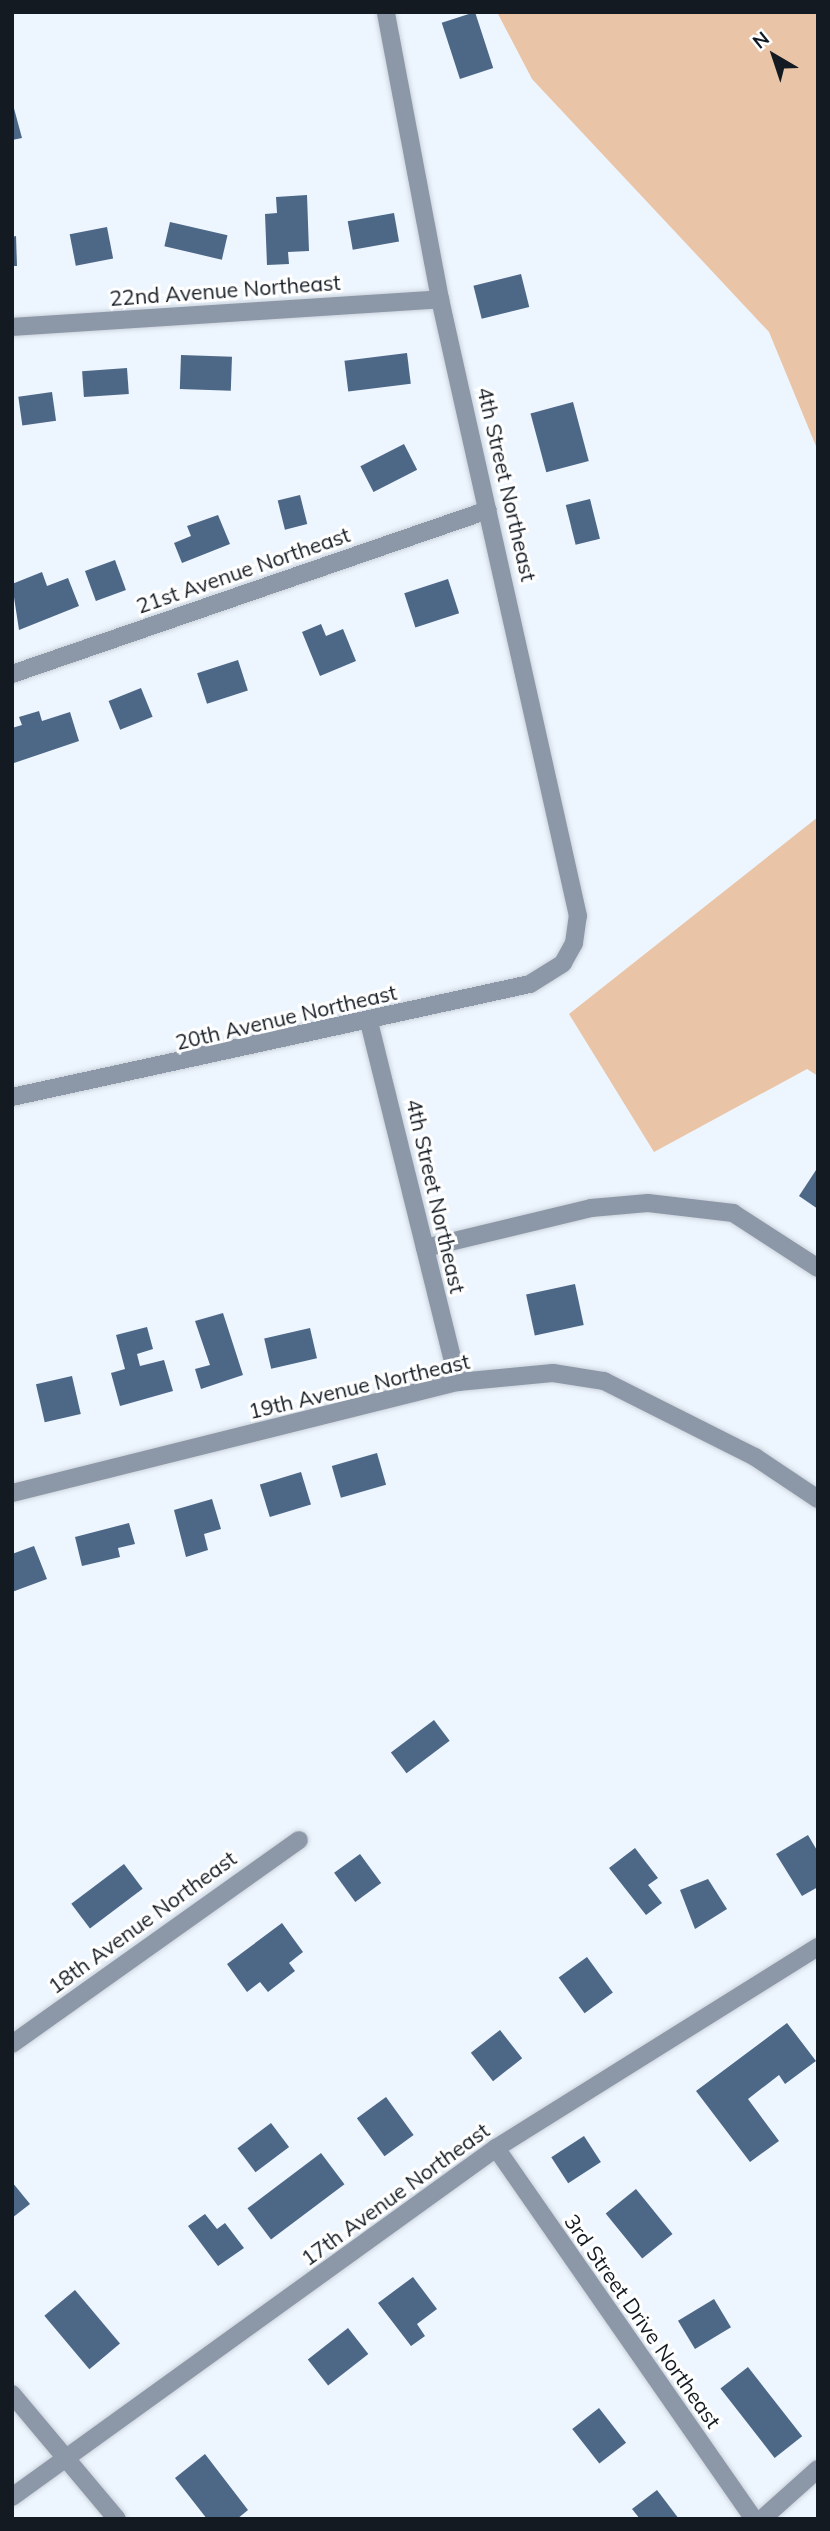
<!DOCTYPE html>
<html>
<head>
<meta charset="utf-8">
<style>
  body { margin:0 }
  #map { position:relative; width:830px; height:2531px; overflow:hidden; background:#edf5fe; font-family:Mulish,sans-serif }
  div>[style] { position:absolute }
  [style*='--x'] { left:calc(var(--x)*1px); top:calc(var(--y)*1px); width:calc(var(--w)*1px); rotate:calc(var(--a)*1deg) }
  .green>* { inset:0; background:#eac4a6 }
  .building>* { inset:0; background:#4d6787; transform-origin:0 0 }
  .roads { filter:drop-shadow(0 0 2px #cad2db) drop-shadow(0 0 2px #cad2db) }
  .minor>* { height:18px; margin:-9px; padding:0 9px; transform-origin:9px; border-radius:9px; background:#8c98a8 }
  span { translate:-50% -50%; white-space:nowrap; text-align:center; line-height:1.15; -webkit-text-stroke:6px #fff; paint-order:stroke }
  .street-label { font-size:21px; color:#131a22 }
  .frame { position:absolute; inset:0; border:14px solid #131a22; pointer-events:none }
  .north { position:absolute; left:739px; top:21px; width:70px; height:70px; -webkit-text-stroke:5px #fff; paint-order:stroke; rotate:321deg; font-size:19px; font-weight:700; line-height:28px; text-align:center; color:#131a22 }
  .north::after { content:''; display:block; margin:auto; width:24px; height:32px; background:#131a22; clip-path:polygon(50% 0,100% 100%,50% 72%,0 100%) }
</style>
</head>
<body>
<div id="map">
  <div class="green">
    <i style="clip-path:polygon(497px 12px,818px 12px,818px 451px,769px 332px,532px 79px)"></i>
    <i style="clip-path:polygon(818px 817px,818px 1076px,807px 1069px,654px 1152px,569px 1014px)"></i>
  </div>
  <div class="building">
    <i style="left:475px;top:12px;width:59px;height:35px;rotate:72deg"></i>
    <i style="clip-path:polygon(12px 101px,22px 138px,12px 140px)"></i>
    <i style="clip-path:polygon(307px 195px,309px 251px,288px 252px,289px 264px,267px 265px,265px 214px,277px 213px,276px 197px)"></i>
    <i style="left:394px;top:213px;width:29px;height:47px;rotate:80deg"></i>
    <i style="left:170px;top:222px;width:59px;height:25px;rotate:13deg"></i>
    <i style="left:107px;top:227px;width:32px;height:38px;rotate:79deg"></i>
    <i style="clip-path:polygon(16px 236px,17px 266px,12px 266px,12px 237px)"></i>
    <i style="left:521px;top:274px;width:34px;height:49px;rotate:76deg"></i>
    <i style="left:407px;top:353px;width:31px;height:63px;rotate:83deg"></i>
    <i style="left:181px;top:355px;width:51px;height:34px;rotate:2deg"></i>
    <i style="left:127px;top:368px;width:26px;height:45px;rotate:86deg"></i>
    <i style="left:52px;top:392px;width:29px;height:34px;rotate:82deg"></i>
    <i style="left:573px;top:402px;width:61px;height:44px;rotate:75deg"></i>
    <i style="left:404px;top:444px;width:29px;height:49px;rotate:63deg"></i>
    <i style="left:300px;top:495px;width:30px;height:23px;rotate:76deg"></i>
    <i style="left:590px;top:499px;width:41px;height:25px;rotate:76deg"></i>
    <i style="clip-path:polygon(218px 515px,230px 544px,182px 563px,174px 543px,191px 536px,187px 526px)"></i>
    <i style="left:115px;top:560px;width:32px;height:32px;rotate:70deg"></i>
    <i style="clip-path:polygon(42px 572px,47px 586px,68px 578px,79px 606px,19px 630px,12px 584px)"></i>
    <i style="left:448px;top:579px;width:36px;height:46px;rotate:72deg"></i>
    <i style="clip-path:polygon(321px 624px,326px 636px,343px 629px,356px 661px,320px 676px,302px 632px)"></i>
    <i style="left:238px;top:660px;width:32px;height:43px;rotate:72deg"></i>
    <i style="left:141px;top:688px;width:31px;height:35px;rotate:68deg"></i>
    <i style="clip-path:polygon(39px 711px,42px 721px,70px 712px,79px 741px,14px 763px,12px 728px,22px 725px,19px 717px)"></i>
    <i style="clip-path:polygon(818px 1167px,818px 1209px,799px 1196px)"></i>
    <i style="left:575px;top:1284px;width:42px;height:50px;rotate:78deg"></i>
    <i style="clip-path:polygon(223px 1313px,243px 1375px,201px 1389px,195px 1369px,210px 1365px,195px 1321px)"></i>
    <i style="clip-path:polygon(147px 1327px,153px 1349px,137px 1354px,140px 1366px,164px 1360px,173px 1391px,120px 1406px,111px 1373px,125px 1369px,116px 1335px)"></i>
    <i style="left:310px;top:1328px;width:31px;height:47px;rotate:77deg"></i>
    <i style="left:72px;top:1376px;width:39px;height:37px;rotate:77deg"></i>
    <i style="left:377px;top:1453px;width:33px;height:47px;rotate:74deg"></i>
    <i style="left:301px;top:1472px;width:34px;height:43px;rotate:73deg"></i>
    <i style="clip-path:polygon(212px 1499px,221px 1529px,204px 1534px,208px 1550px,186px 1557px,174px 1510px)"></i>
    <i style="clip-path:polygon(129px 1523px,135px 1544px,118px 1548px,120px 1557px,82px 1566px,75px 1537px)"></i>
    <i style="clip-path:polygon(34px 1546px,47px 1579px,12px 1592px,12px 1554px)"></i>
    <i style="left:434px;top:1720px;width:26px;height:54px;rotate:53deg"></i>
    <i style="clip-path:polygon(808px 1835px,818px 1852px,818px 1887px,802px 1896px,776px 1854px)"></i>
    <i style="clip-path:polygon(635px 1848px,658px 1878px,648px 1885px,662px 1903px,646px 1915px,609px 1868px)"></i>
    <i style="left:360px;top:1854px;width:36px;height:32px;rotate:54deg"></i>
    <i style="left:124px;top:1864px;width:31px;height:66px;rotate:53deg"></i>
    <i style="clip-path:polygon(708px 1879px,727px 1909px,695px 1929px,680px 1890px)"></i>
    <i style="clip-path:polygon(282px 1923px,303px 1952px,289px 1963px,295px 1971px,268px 1992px,260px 1982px,247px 1992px,227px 1964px)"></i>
    <i style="left:587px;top:1957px;width:44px;height:35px;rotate:54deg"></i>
    <i style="clip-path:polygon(787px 2023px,816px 2061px,785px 2084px,779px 2075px,748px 2099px,779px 2141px,750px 2162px,696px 2091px)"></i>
    <i style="left:500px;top:2030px;width:36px;height:37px;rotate:52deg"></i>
    <i style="left:386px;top:2097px;width:47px;height:36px;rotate:54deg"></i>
    <i style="left:271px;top:2123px;width:30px;height:42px;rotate:53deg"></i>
    <i style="left:584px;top:2136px;width:31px;height:39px;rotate:57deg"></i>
    <i style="left:321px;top:2153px;width:39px;height:92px;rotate:53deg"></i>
    <i style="clip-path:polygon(12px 2182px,30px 2204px,12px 2218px)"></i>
    <i style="left:636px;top:2189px;width:58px;height:39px;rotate:51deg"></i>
    <i style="clip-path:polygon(205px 2214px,217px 2229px,225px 2223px,244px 2248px,218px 2266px,188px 2226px)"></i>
    <i style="clip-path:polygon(413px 2277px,437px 2309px,417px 2324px,425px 2336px,411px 2346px,378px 2303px)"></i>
    <i style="left:75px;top:2290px;width:70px;height:40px;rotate:50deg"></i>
    <i style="left:714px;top:2299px;width:33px;height:42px;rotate:59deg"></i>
    <i style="left:348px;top:2328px;width:33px;height:51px;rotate:52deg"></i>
    <i style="left:748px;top:2367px;width:88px;height:35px;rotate:52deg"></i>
    <i style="left:599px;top:2408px;width:44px;height:34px;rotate:52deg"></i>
    <i style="clip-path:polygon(205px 2454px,248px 2510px,237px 2519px,207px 2519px,175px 2478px)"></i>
    <i style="clip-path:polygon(657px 2490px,679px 2519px,640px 2519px,632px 2509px)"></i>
  </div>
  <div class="roads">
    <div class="minor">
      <i style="--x:12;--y:327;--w:429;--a:-3.7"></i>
      <i style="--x:12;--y:674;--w:503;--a:-19.01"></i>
      <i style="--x:369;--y:1022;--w:371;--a:76.1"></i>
      <i style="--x:12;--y:1097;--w:530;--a:-12.31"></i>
      <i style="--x:530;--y:984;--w:39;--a:-32"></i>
      <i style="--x:563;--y:963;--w:23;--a:-61"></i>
      <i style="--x:574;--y:943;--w:27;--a:-82"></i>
      <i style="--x:578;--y:916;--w:632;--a:-102.61"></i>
      <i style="--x:440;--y:299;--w:292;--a:-100.7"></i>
      <i style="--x:425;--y:1248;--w:171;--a:-13.5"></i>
      <i style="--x:591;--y:1208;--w:57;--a:-5"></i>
      <i style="--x:648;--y:1203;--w:86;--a:6.7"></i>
      <i style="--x:733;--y:1213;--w:101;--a:32.9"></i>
      <i style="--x:12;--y:1493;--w:460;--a:-14"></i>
      <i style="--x:458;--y:1382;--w:95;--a:-5.4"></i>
      <i style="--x:553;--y:1373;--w:52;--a:8.9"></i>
      <i style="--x:604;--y:1381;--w:169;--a:26.7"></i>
      <i style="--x:755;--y:1457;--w:76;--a:33.7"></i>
      <i style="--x:12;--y:2044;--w:352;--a:-35.4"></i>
      <i style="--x:496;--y:2148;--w:452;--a:55.2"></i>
      <i style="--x:12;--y:2394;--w:163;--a:50"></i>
      <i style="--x:12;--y:2497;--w:597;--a:-35.79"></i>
      <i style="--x:496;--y:2148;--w:380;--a:-32"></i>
      <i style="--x:762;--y:2519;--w:75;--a:-41.8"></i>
    </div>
  </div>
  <div class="street-label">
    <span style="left:225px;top:290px;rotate:-4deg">22nd Avenue Northeast</span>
    <span style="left:507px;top:484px;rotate:77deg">4th Street Northeast</span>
    <span style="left:243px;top:570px;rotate:-19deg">21st Avenue Northeast</span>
    <span style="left:286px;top:1017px;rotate:-13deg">20th Avenue Northeast</span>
    <span style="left:436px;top:1196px;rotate:77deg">4th Street Northeast</span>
    <span style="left:359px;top:1386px;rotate:-13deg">19th Avenue Northeast</span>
    <span style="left:142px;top:1922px;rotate:-36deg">18th Avenue Northeast</span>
    <span style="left:395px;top:2194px;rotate:-36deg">17th Avenue Northeast</span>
    <span style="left:643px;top:2321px;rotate:55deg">3rd Street Drive Northeast</span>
  </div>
  <div class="frame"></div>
  <div class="north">N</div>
</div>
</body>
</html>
